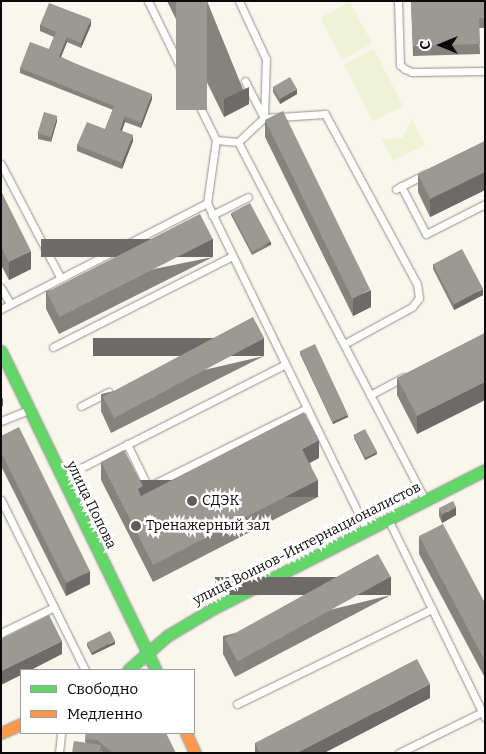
<!DOCTYPE html>
<html>
<head>
<meta charset="utf-8">
<style>
  body { margin:0 }
  #map { position:relative; width:486px; height:754px; overflow:hidden; background:#f9f6ed; font-family:Bitter,serif }
  div>[style] { position:absolute }
  [style*='--x'] { left:calc(var(--x)*1px); top:calc(var(--y)*1px); width:calc(var(--w)*1px); rotate:calc(var(--a)*1deg) }
  .pitch>* { inset:0; background:#eef3d6; transform-origin:0 0 }
  .roads { filter:drop-shadow(0 0 1px #92908c) drop-shadow(0 0 1px #92908c) }
  .lane>* { height:7px; margin:-3.5px; padding:0 3.5px; transform-origin:3.5px; border-radius:3.5px; background:#fefefc }
  .fast>* { height:11px; margin:-5.5px; padding:0 5.5px; transform-origin:5.5px; border-radius:5.5px; background:#63d668 }
  .slow>* { height:11px; margin:-5.5px; padding:0 5.5px; transform-origin:5.5px; border-radius:5.5px; background:#ff974d }
  .wall>* { inset:0; background:#86837e }
  .shaded-wall>* { inset:0; background:#6d6a67; transform-origin:0 0 }
  .building>* { inset:0; background:#9c9893; transform-origin:0 0 }
  .dots>* { width:14px; height:14px; translate:-50% -50%; box-sizing:border-box; border:2px solid #fff; border-radius:50% }
  span { translate:-50% -50%; white-space:nowrap; text-align:center; line-height:1.15; -webkit-text-stroke:5px #fff; paint-order:stroke }
  .poi-label { font-size:14px; color:#0a0a0a }
  .left { translate:0 -50%; text-align:left }
  .street-label { font-size:14px; color:#0a0a0a }
  .frame { position:absolute; inset:0; border:2px solid #0a0a0a; pointer-events:none }
  .legend { position:absolute; left:20px; top:669px; width:175px; height:65px; box-sizing:border-box; background:#fff; border:1px solid #9d9d9d; margin:0; padding:6px 9px; list-style:none; font-size:15px; color:#0a0a0a }
  .legend li { display:flex; align-items:center; gap:10px; height:25px }
  .legend b { width:25px; border:1px solid #9d9d9d }
  .north { position:absolute; left:416px; top:20px; width:50px; height:50px; -webkit-text-stroke:4px #fff; paint-order:stroke; rotate:270deg; font-size:14px; font-weight:700; line-height:20px; text-align:center; color:#0a0a0a }
  .north::after { content:''; display:block; margin:auto; width:18px; height:22px; background:#0a0a0a; clip-path:polygon(50% 0,100% 100%,50% 72%,0 100%) }
</style>
</head>
<body>
<div id="map">
  <div class="pitch">
    <i style="left:350px;top:2px;width:47px;height:34px;rotate:62deg"></i>
    <i style="left:374px;top:49px;width:64px;height:34px;rotate:63deg"></i>
    <i style="clip-path:polygon(412px 119px,425px 145px,393px 161px,382px 139px,402px 138px)"></i>
  </div>
  <div class="roads">
    <div class="lane">
      <i style="--x:148;--y:1;--w:155;--a:63.9"></i>
      <i style="--x:216;--y:140;--w:22;--a:5"></i>
      <i style="--x:238;--y:142;--w:35;--a:-43"></i>
      <i style="--x:264;--y:118;--w:59;--a:-88.1"></i>
      <i style="--x:266;--y:59;--w:64;--a:-115"></i>
      <i style="--x:398;--y:1;--w:64;--a:88.2"></i>
      <i style="--x:400;--y:65;--w:6;--a:39"></i>
      <i style="--x:405;--y:69;--w:8;--a:23"></i>
      <i style="--x:412;--y:72;--w:73;--a:-0.8"></i>
      <i style="--x:245;--y:81;--w:42;--a:62.8"></i>
      <i style="--x:264;--y:118;--w:61;--a:-3.8"></i>
      <i style="--x:325;--y:114;--w:193;--a:61.6"></i>
      <i style="--x:417;--y:284;--w:14;--a:82"></i>
      <i style="--x:419;--y:298;--w:11;--a:128"></i>
      <i style="--x:412;--y:307;--w:77;--a:151.4"></i>
      <i style="--x:238;--y:142;--w:404;--a:62.4"></i>
      <i style="--x:1;--y:164;--w:127;--a:62.4"></i>
      <i style="--x:401;--y:186;--w:54;--a:62.5"></i>
      <i style="--x:426;--y:234;--w:66;--a:-27"></i>
      <i style="--x:396;--y:189;--w:34;--a:-27"></i>
      <i style="--x:207;--y:203;--w:363;--a:64"></i>
      <i style="--x:212;--y:215;--w:40;--a:-26.6"></i>
      <i style="--x:1;--y:288;--w:16;--a:60"></i>
      <i style="--x:1;--y:309;--w:232;--a:-27.2"></i>
      <i style="--x:207;--y:203;--w:64;--a:-81.9"></i>
      <i style="--x:53;--y:347;--w:201;--a:-26.9"></i>
      <i style="--x:370;--y:395;--w:38;--a:-28"></i>
      <i style="--x:81;--y:406;--w:31;--a:-27"></i>
      <i style="--x:1;--y:421;--w:29;--a:-22"></i>
      <i style="--x:127;--y:444;--w:48;--a:64"></i>
      <i style="--x:148;--y:487;--w:175;--a:-26.4"></i>
      <i style="--x:63;--y:477;--w:248;--a:-26.9"></i>
      <i style="--x:1;--y:500;--w:190;--a:63.7"></i>
      <i style="--x:389;--y:521;--w:219;--a:64"></i>
      <i style="--x:1;--y:633;--w:59;--a:-26.1"></i>
      <i style="--x:237;--y:704;--w:217;--a:-26"></i>
      <i style="--x:59;--y:753;--w:20;--a:-84"></i>
      <i style="--x:399;--y:753;--w:93;--a:-26.3"></i>
    </div>
    <div class="fast">
      <i style="--x:1;--y:351;--w:355;--a:64.1"></i>
      <i style="--x:128;--y:670;--w:52;--a:-41.1"></i>
      <i style="--x:167;--y:636;--w:55;--a:-30.8"></i>
      <i style="--x:214;--y:608;--w:304;--a:-27"></i>
    </div>
    <div class="slow">
      <i style="--x:1;--y:733;--w:22;--a:-24"></i>
      <i style="--x:186;--y:733;--w:22;--a:66"></i>
    </div>
  </div>
  <div class="wall">
    <i style="clip-path:polygon(167px 1px,207px 1px,249px 104px,224px 117px)"></i>
    <i style="clip-path:polygon(411px 1px,485px 1px,485px 28px,479px 28px,480px 54px,413px 56px)"></i>
    <i style="clip-path:polygon(40px 25px,91px 25px,81px 48px,67px 42px,61px 57px,152px 99px,141px 128px,125px 122px,122px 131px,133px 141px,122px 169px,77px 151px,77px 145px,105px 129px,113px 110px,20px 73px,20px 68px,49px 49px,54px 37px,40px 31px)"></i>
    <i style="clip-path:polygon(273px 87px,297px 94px,280px 104px,273px 92px)"></i>
    <i style="clip-path:polygon(265px 120px,371px 307px,353px 316px,265px 137px)"></i>
    <i style="clip-path:polygon(57px 121px,51px 142px,38px 139px,38px 133px)"></i>
    <i style="clip-path:polygon(485px 141px,485px 190px,430px 217px,418px 192px,418px 174px)"></i>
    <i style="clip-path:polygon(1px 191px,31px 269px,9px 280px,1px 265px)"></i>
    <i style="clip-path:polygon(231px 213px,271px 245px,252px 255px,231px 215px)"></i>
    <i style="clip-path:polygon(213px 257px,59px 334px,46px 309px,46px 291px)"></i>
    <i style="clip-path:polygon(433px 264px,483px 295px,454px 310px,433px 269px)"></i>
    <i style="clip-path:polygon(485px 333px,485px 400px,417px 434px,397px 395px,397px 378px)"></i>
    <i style="clip-path:polygon(300px 351px,348px 417px,333px 424px,300px 354px)"></i>
    <i style="clip-path:polygon(264px 356px,111px 433px,101px 411px,101px 394px)"></i>
    <i style="clip-path:polygon(354px 435px,377px 454px,365px 460px,354px 438px)"></i>
    <i style="clip-path:polygon(1px 436px,90px 584px,66px 596px,1px 466px)"></i>
    <i style="clip-path:polygon(319px 458px,310px 463px,318px 497px,153px 582px,101px 480px,101px 462px,143px 495px)"></i>
    <i style="clip-path:polygon(439px 509px,456px 515px,442px 523px,439px 516px)"></i>
    <i style="clip-path:polygon(419px 536px,485px 603px,485px 678px,419px 554px)"></i>
    <i style="clip-path:polygon(391px 595px,235px 677px,223px 654px,223px 636px)"></i>
    <i style="clip-path:polygon(87px 643px,115px 644px,92px 655px,87px 646px)"></i>
    <i style="clip-path:polygon(430px 698px,324px 753px,255px 753px,255px 743px)"></i>
    <i style="clip-path:polygon(86px 733px,176px 753px,103px 753px,101px 751px,101px 753px,85px 742px)"></i>
  </div>
  <div class="shaded-wall">
    <i style="clip-path:polygon(91px 19px,91px 25px,81px 48px,81px 43px)"></i>
    <i style="clip-path:polygon(67px 37px,67px 42px,59px 62px,59px 57px)"></i>
    <i style="clip-path:polygon(249px 87px,249px 104px,224px 117px,224px 99px)"></i>
    <i style="clip-path:polygon(297px 89px,297px 94px,280px 104px,280px 99px)"></i>
    <i style="clip-path:polygon(152px 94px,152px 99px,141px 128px,141px 123px)"></i>
    <i style="clip-path:polygon(57px 116px,57px 121px,51px 142px,51px 137px)"></i>
    <i style="clip-path:polygon(125px 116px,125px 122px,120px 135px,120px 130px)"></i>
    <i style="clip-path:polygon(133px 135px,133px 141px,122px 169px,122px 163px)"></i>
    <i style="clip-path:polygon(485px 172px,485px 190px,430px 217px,430px 199px)"></i>
    <i style="left:213px;top:239px;width:18px;height:172px;rotate:90deg"></i>
    <i style="left:271px;top:242px;width:3px;height:21px;rotate:90deg"></i>
    <i style="clip-path:polygon(31px 251px,31px 269px,9px 280px,9px 262px)"></i>
    <i style="clip-path:polygon(483px 289px,483px 295px,454px 310px,454px 304px)"></i>
    <i style="clip-path:polygon(371px 290px,371px 307px,353px 316px,353px 298px)"></i>
    <i style="left:264px;top:338px;width:18px;height:171px;rotate:90deg"></i>
    <i style="clip-path:polygon(485px 382px,485px 400px,417px 434px,417px 416px)"></i>
    <i style="clip-path:polygon(3px 398px,3px 406px,1px 407px,1px 399px)"></i>
    <i style="clip-path:polygon(348px 415px,348px 417px,333px 424px,333px 421px)"></i>
    <i style="clip-path:polygon(319px 440px,319px 458px,302px 466px,302px 449px)"></i>
    <i style="clip-path:polygon(377px 452px,377px 454px,365px 460px,365px 457px)"></i>
    <i style="left:318px;top:480px;width:17px;height:186px;rotate:90deg"></i>
    <i style="clip-path:polygon(143px 486px,143px 504px,138px 489px)"></i>
    <i style="clip-path:polygon(456px 507px,456px 515px,442px 523px,442px 515px)"></i>
    <i style="clip-path:polygon(90px 571px,90px 584px,66px 596px,66px 583px)"></i>
    <i style="left:391px;top:577px;width:18px;height:176px;rotate:90deg"></i>
    <i style="clip-path:polygon(62px 641px,62px 654px,31px 670px,21px 670px,21px 675px,1px 685px,1px 671px)"></i>
    <i style="clip-path:polygon(115px 641px,115px 644px,92px 655px,92px 653px)"></i>
    <i style="clip-path:polygon(430px 684px,430px 698px,324px 753px,297px 753px)"></i>
  </div>
  <div class="building">
    <i style="left:176px;top:1px;width:31px;height:109px"></i>
    <i style="clip-path:polygon(411px 1px,485px 1px,485px 18px,479px 18px,480px 44px,413px 46px)"></i>
    <i style="clip-path:polygon(49px 3px,91px 19px,81px 43px,67px 37px,59px 57px,152px 94px,141px 123px,125px 116px,120px 130px,133px 135px,122px 163px,77px 145px,87px 122px,105px 129px,114px 106px,20px 68px,30px 42px,49px 49px,56px 32px,40px 25px)"></i>
    <i style="left:290px;top:77px;width:14px;height:20px;rotate:60deg"></i>
    <i style="left:283px;top:111px;width:199px;height:20px;rotate:64deg"></i>
    <i style="left:44px;top:112px;width:14px;height:22px;rotate:17deg"></i>
    <i style="clip-path:polygon(485px 141px,485px 172px,430px 199px,418px 174px)"></i>
    <i style="clip-path:polygon(1px 191px,31px 251px,9px 262px,1px 247px)"></i>
    <i style="left:250px;top:203px;width:44px;height:21px;rotate:62deg"></i>
    <i style="left:200px;top:214px;width:28px;height:172px;rotate:63deg"></i>
    <i style="left:462px;top:249px;width:45px;height:33px;rotate:62deg"></i>
    <i style="left:253px;top:317px;width:24px;height:170px;rotate:62deg"></i>
    <i style="clip-path:polygon(485px 333px,485px 382px,417px 416px,397px 378px)"></i>
    <i style="left:315px;top:344px;width:78px;height:17px;rotate:65deg"></i>
    <i style="clip-path:polygon(304px 412px,319px 440px,302px 449px,318px 480px,153px 565px,101px 462px,124px 450px,143px 486px,138px 489px,141px 496px)"></i>
    <i style="clip-path:polygon(19px 427px,90px 571px,66px 583px,1px 452px,1px 436px)"></i>
    <i style="left:365px;top:429px;width:26px;height:13px;rotate:62deg"></i>
    <i style="left:453px;top:501px;width:7px;height:16px;rotate:63deg"></i>
    <i style="clip-path:polygon(443px 524px,485px 603px,485px 661px,419px 536px)"></i>
    <i style="left:378px;top:554px;width:26px;height:175px;rotate:61deg"></i>
    <i style="clip-path:polygon(49px 615px,62px 641px,1px 671px,1px 639px)"></i>
    <i style="left:110px;top:631px;width:11px;height:26px;rotate:63deg"></i>
    <i style="clip-path:polygon(417px 659px,430px 684px,297px 753px,260px 753px,255px 743px)"></i>
    <i style="clip-path:polygon(86px 733px,166px 733px,176px 753px,113px 753px,97px 740px,85px 739px)"></i>
    <i style="clip-path:polygon(74px 741px,101px 745px,100px 753px,72px 753px)"></i>
  </div>
  <div class="dots">
    <i style="left:192px;top:501px;background:#5e5d59"></i>
    <i style="left:136px;top:526px;background:#5e5d59"></i>
  </div>
  <div class="poi-label">
    <span class="left" style="left:202px;top:501px">СДЭК</span>
    <span class="left" style="left:146px;top:526px">Тренажерный зал</span>
  </div>
  <div class="street-label">
    <span style="left:91px;top:505px;rotate:64deg">улица Попова</span>
    <span style="left:307px;top:544px;rotate:-27deg">улица Воинов-Интернационалистов</span>
  </div>
  <div class="frame"></div>
  <ul class="legend">
  <li><b style="height:6px;background:#63d668"></b>Свободно</li>
  <li><b style="height:6px;background:#ff974d"></b>Медленно</li>
  </ul>
  <div class="north">С</div>
</div>
</body>
</html>
